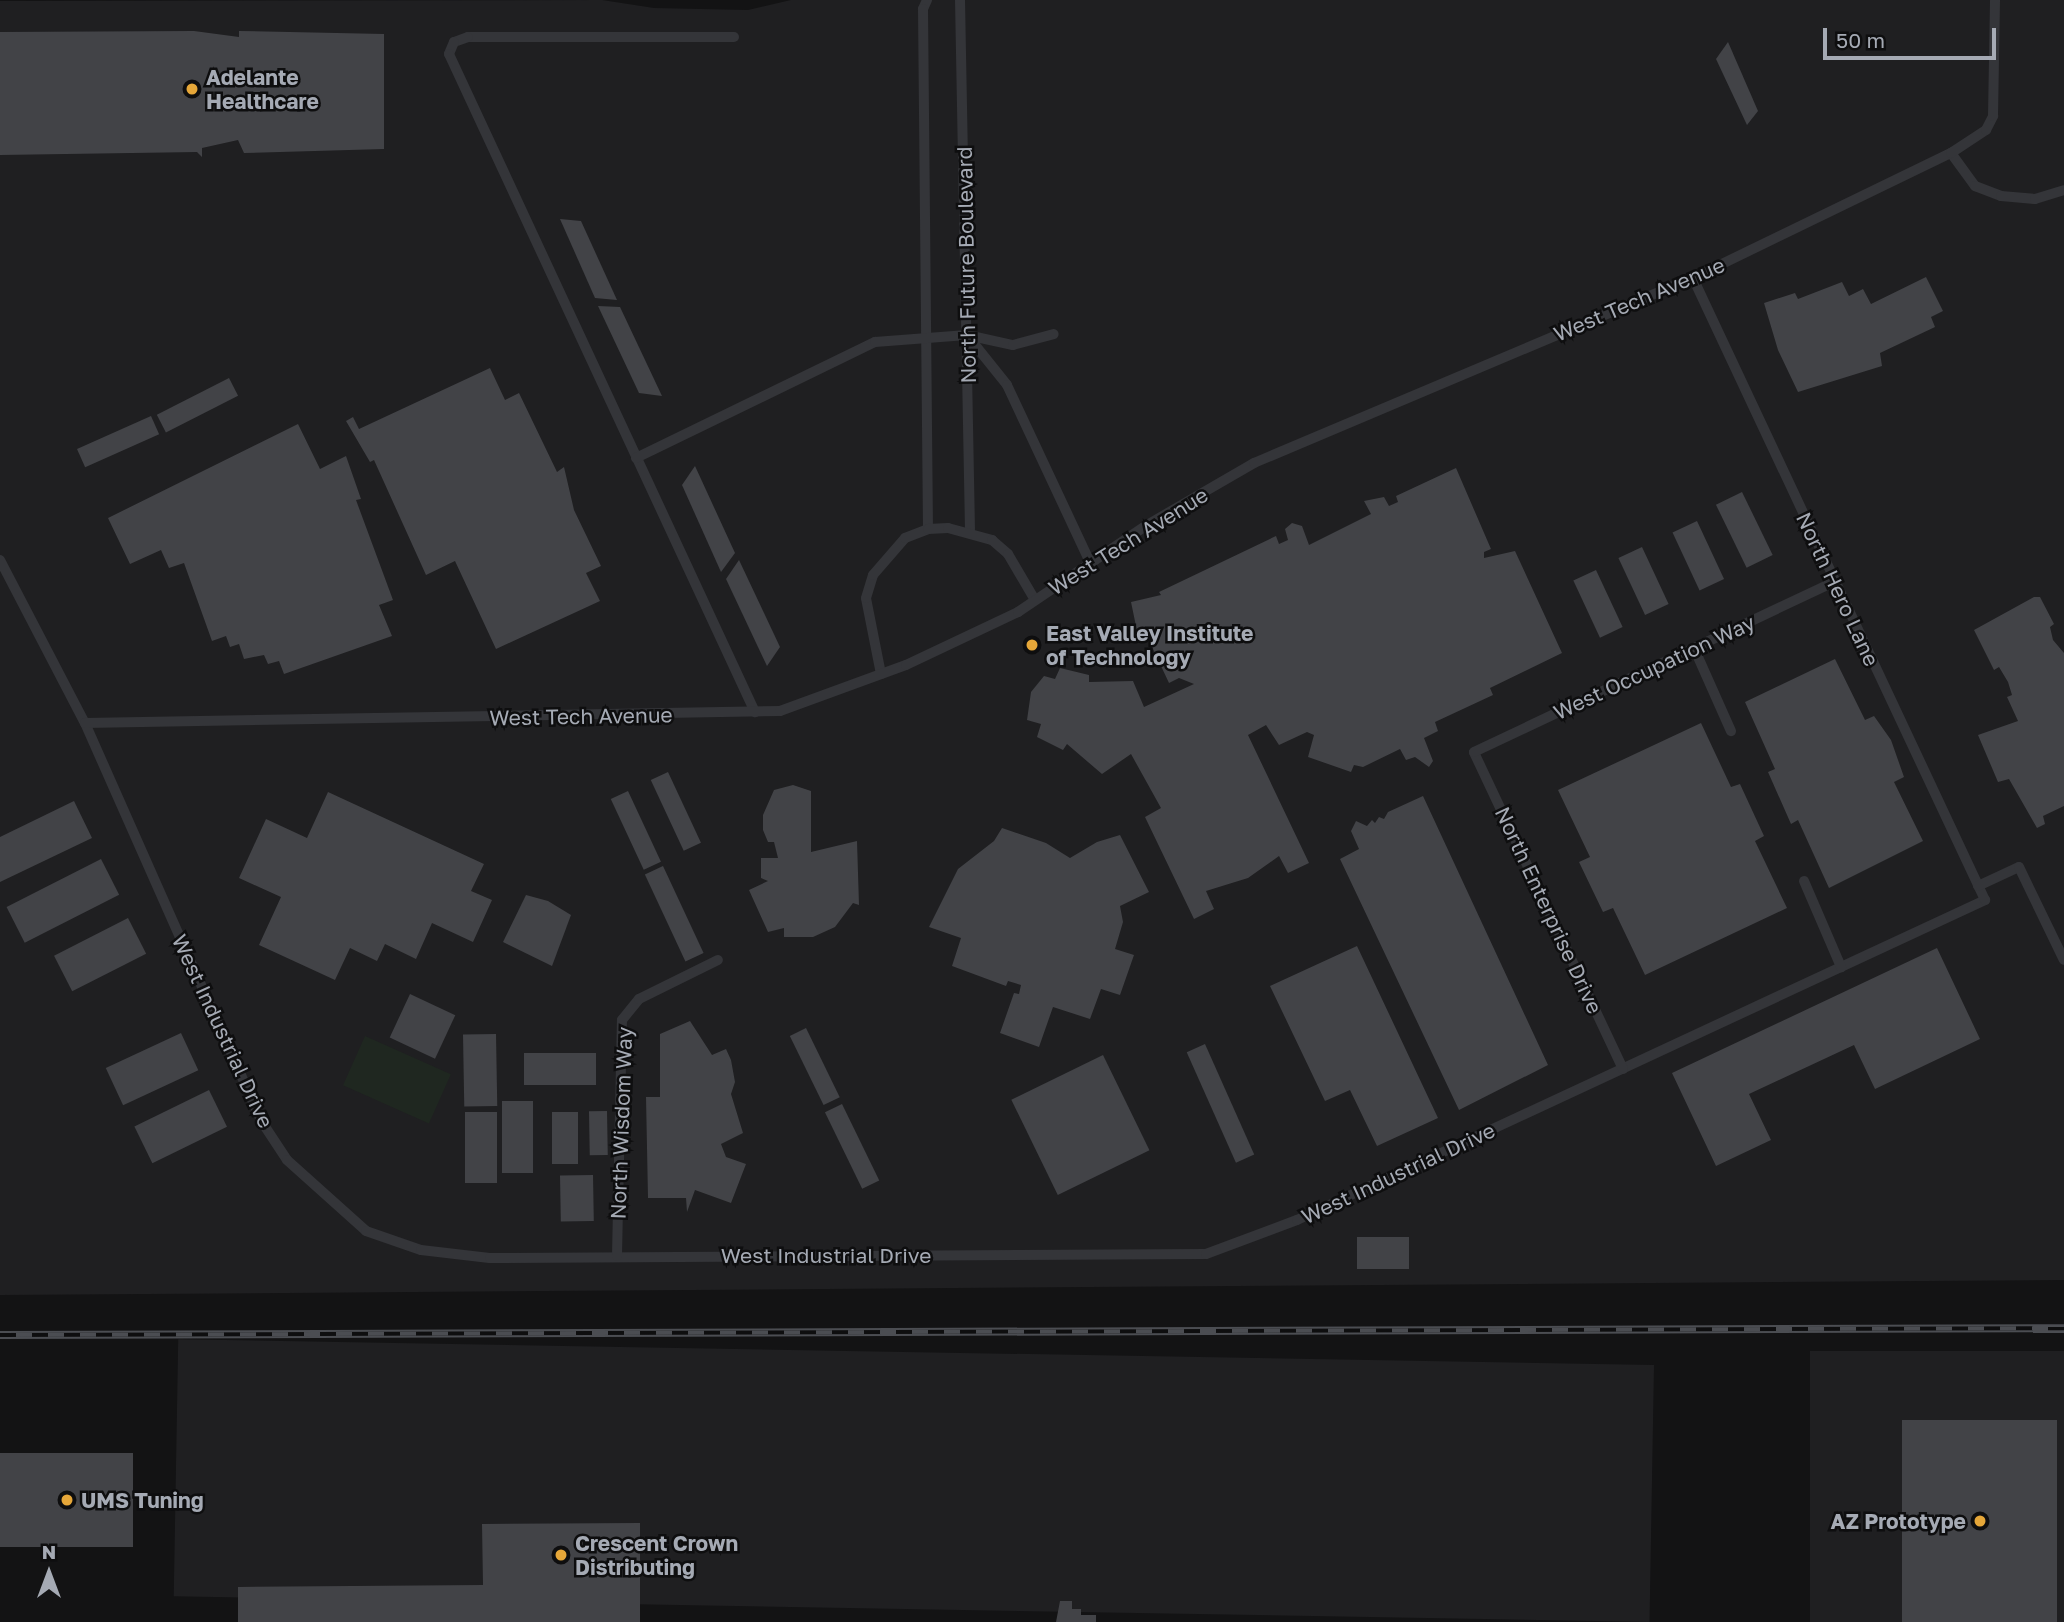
<!DOCTYPE html>
<html>
<head>
<meta charset="utf-8">
<style>
  body { margin:0 }
  #map { position:relative; width:2064px; height:1622px; overflow:hidden; background:#131314; font-family:"Golos Text",sans-serif }
  div>[style] { position:absolute }
  [style*='--x'] { left:calc(var(--x)*1px); top:calc(var(--y)*1px); width:calc(var(--w)*1px); rotate:calc(var(--a)*1deg) }
  .built>* { inset:0; background:#1f1f21; transform-origin:0 0 }
  .green>* { inset:0; background:#1f2720; transform-origin:0 0 }
  .building>* { inset:0; background:#424347; transform-origin:0 0 }
  .service>* { height:10px; margin:-5px; padding:0 5px; transform-origin:5px; border-radius:5px; background:#343539 }
  .rail>* { height:8px; margin-top:-4px; transform-origin:0; background:repeating-linear-gradient(90deg,#0e0e0f 0 16px,#4b4d52 0 32px); box-sizing:border-box; border-block:2px solid #4b4d52 }
  .dots>* { width:19px; height:19px; translate:-50% -50%; box-sizing:border-box; border:4px solid #0e0e0f; border-radius:50% }
  span { translate:-50% -50%; white-space:nowrap; text-align:center; line-height:1.15; -webkit-text-stroke:5px #0e0e0f; paint-order:stroke }
  .poi-label { font-size:21px; color:#a5aab4; font-weight:700 }
  .left { translate:0 -50%; text-align:left }
  .right { translate:-100% -50%; text-align:right }
  .street-label { font-size:21px; color:#a5aab4 }
  .north { position:absolute; left:14px; top:1538px; width:70px; height:70px; -webkit-text-stroke:5px #0e0e0f; paint-order:stroke; rotate:0deg; font-size:19px; font-weight:700; line-height:28px; text-align:center; color:#a5aab4 }
  .north::after { content:''; display:block; margin:auto; width:24px; height:32px; background:#a5aab4; clip-path:polygon(50% 0,100% 100%,50% 72%,0 100%) }
  .scale { position:absolute; left:1823px; top:28px; width:173px; height:32px; box-sizing:border-box; border:4px solid #a5aab4; border-top:0; padding-left:9px; font-size:21px; line-height:24px; white-space:nowrap; color:#a5aab4; -webkit-text-stroke:5px #0e0e0f; paint-order:stroke }
</style>
</head>
<body>
<div id="map">
  <div class="built">
    <i style="clip-path:polygon(602px 0,654px 8px,748px 10px,791px 0,2064px 0,2064px 1280px,0 1295px,0 1px)"></i>
    <i style="left:2064px;top:1351px;width:271px;height:254px;rotate:90deg"></i>
    <i style="left:1654px;top:1365px;width:257px;height:1476px;rotate:91deg"></i>
  </div>
  <div class="green">
    <i style="left:365px;top:1036px;width:94px;height:54px;rotate:24deg"></i>
  </div>
  <div class="building">
    <i style="clip-path:polygon(194px 31px,239px 37px,239px 31px,384px 34px,384px 149px,244px 153px,238px 140px,202px 148px,202px 157px,197px 152px,0 155px,0 32px)"></i>
    <i style="clip-path:polygon(1728px 42px,1758px 111px,1747px 125px,1716px 59px)"></i>
    <i style="clip-path:polygon(560px 219px,581px 221px,617px 300px,595px 298px)"></i>
    <i style="clip-path:polygon(1926px 277px,1943px 311px,1931px 317px,1935px 327px,1880px 353px,1882px 366px,1798px 392px,1778px 350px,1764px 303px,1795px 293px,1798px 299px,1842px 282px,1849px 296px,1863px 289px,1871px 304px)"></i>
    <i style="clip-path:polygon(598px 306px,620px 307px,662px 396px,639px 393px)"></i>
    <i style="clip-path:polygon(490px 368px,505px 400px,519px 393px,557px 472px,564px 467px,574px 510px,601px 566px,586px 573px,600px 601px,496px 649px,455px 561px,426px 575px,374px 460px,370px 462px,346px 421px,353px 417px,359px 429px)"></i>
    <i style="left:229px;top:378px;width:20px;height:81px;rotate:63deg"></i>
    <i style="left:151px;top:416px;width:20px;height:81px;rotate:66deg"></i>
    <i style="clip-path:polygon(298px 424px,320px 469px,346px 456px,361px 499px,356px 500px,393px 600px,379px 605px,392px 636px,284px 674px,279px 661px,268px 664px,264px 655px,244px 659px,239px 644px,230px 647px,226px 636px,212px 641px,184px 563px,169px 568px,161px 550px,130px 564px,108px 518px)"></i>
    <i style="clip-path:polygon(695px 466px,735px 553px,721px 572px,682px 485px)"></i>
    <i style="clip-path:polygon(1456px 468px,1491px 549px,1484px 552px,1484px 558px,1515px 551px,1562px 653px,1490px 688px,1493px 695px,1435px 722px,1438px 731px,1424px 738px,1433px 761px,1429px 767px,1415px 757px,1406px 760px,1400px 749px,1363px 767px,1354px 765px,1351px 772px,1308px 757px,1314px 735px,1307px 732px,1279px 745px,1266px 725px,1248px 735px,1309px 863px,1288px 873px,1279px 856px,1248px 878px,1206px 891px,1214px 909px,1194px 919px,1145px 817px,1161px 808px,1131px 754px,1102px 774px,1067px 744px,1063px 750px,1037px 737px,1041px 724px,1027px 720px,1031px 692px,1044px 676px,1055px 679px,1060px 668px,1089px 675px,1089px 682px,1133px 681px,1144px 707px,1194px 684px,1179px 678px,1169px 683px,1145px 632px,1147px 629px,1137px 631px,1131px 602px,1161px 595px,1159px 592px,1276px 536px,1279px 544px,1288px 540px,1285px 529px,1292px 523px,1302px 526px,1309px 545px,1371px 514px,1364px 501px,1384px 497px,1389px 506px,1398px 502px,1396px 496px)"></i>
    <i style="left:1742px;top:492px;width:70px;height:29px;rotate:64deg"></i>
    <i style="left:1697px;top:521px;width:64px;height:27px;rotate:65deg"></i>
    <i style="left:1642px;top:547px;width:63px;height:26px;rotate:65deg"></i>
    <i style="clip-path:polygon(739px 560px,780px 647px,767px 666px,726px 579px)"></i>
    <i style="left:1596px;top:570px;width:63px;height:25px;rotate:65deg"></i>
    <i style="clip-path:polygon(2034px 597px,2040px 597px,2054px 624px,2050px 627px,2053px 640px,2064px 653px,2064px 806px,2043px 816px,2045px 824px,2037px 828px,2009px 779px,1998px 782px,1978px 735px,2018px 721px,2007px 697px,2012px 695px,2008px 682px,1999px 667px,1994px 670px,1974px 630px)"></i>
    <i style="clip-path:polygon(1835px 659px,1865px 720px,1874px 716px,1891px 740px,1904px 777px,1894px 782px,1923px 841px,1829px 888px,1798px 820px,1791px 824px,1768px 772px,1775px 769px,1745px 702px)"></i>
    <i style="clip-path:polygon(1701px 723px,1731px 787px,1740px 784px,1764px 836px,1755px 841px,1787px 908px,1645px 975px,1613px 908px,1603px 912px,1579px 862px,1590px 857px,1558px 790px)"></i>
    <i style="left:668px;top:772px;width:78px;height:19px;rotate:65deg"></i>
    <i style="clip-path:polygon(793px 785px,811px 791px,811px 852px,857px 841px,859px 905px,853px 903px,835px 927px,813px 937px,784px 937px,784px 928px,768px 932px,749px 890px,768px 881px,761px 878px,761px 858px,778px 858px,774px 842px,768px 842px,763px 830px,763px 815px,774px 790px)"></i>
    <i style="left:628px;top:791px;width:78px;height:19px;rotate:65deg"></i>
    <i style="clip-path:polygon(328px 792px,484px 864px,471px 891px,492px 900px,473px 942px,432px 923px,416px 959px,385px 944px,377px 961px,350px 948px,335px 980px,259px 945px,281px 897px,239px 878px,266px 819px,307px 838px)"></i>
    <i style="clip-path:polygon(1423px 796px,1548px 1065px,1459px 1110px,1340px 859px,1359px 849px,1351px 831px,1356px 821px,1367px 826px,1372px 820px,1375px 823px,1379px 817px,1384px 819px,1388px 812px)"></i>
    <i style="clip-path:polygon(74px 801px,92px 838px,0 882px,0 837px)"></i>
    <i style="clip-path:polygon(1002px 828px,1046px 843px,1070px 858px,1097px 842px,1120px 835px,1149px 892px,1120px 906px,1123px 922px,1115px 949px,1134px 955px,1120px 995px,1101px 989px,1090px 1019px,1053px 1007px,1039px 1047px,1000px 1033px,1014px 993px,1019px 994px,1021px 985px,1008px 981px,1006px 986px,952px 966px,961px 938px,929px 927px,958px 869px,994px 841px)"></i>
    <i style="left:101px;top:859px;width:40px;height:106px;rotate:63deg"></i>
    <i style="left:663px;top:866px;width:96px;height:20px;rotate:65deg"></i>
    <i style="clip-path:polygon(526px 895px,548px 901px,571px 915px,552px 966px,503px 942px)"></i>
    <i style="left:128px;top:918px;width:40px;height:83px;rotate:63deg"></i>
    <i style="clip-path:polygon(1357px 946px,1438px 1118px,1377px 1146px,1350px 1090px,1325px 1101px,1270px 986px)"></i>
    <i style="clip-path:polygon(1937px 948px,1980px 1039px,1875px 1089px,1854px 1045px,1749px 1094px,1771px 1140px,1716px 1166px,1672px 1073px)"></i>
    <i style="left:410px;top:994px;width:50px;height:48px;rotate:25deg"></i>
    <i style="clip-path:polygon(690px 1021px,712px 1055px,726px 1049px,731px 1060px,735px 1082px,731px 1094px,743px 1133px,721px 1144px,726px 1157px,746px 1164px,731px 1203px,695px 1190px,687px 1212px,686px 1198px,648px 1198px,646px 1097px,660px 1097px,660px 1034px)"></i>
    <i style="left:806px;top:1028px;width:77px;height:18px;rotate:64deg"></i>
    <i style="left:181px;top:1033px;width:41px;height:83px;rotate:65deg"></i>
    <i style="left:496px;top:1034px;width:72px;height:33px;rotate:89deg"></i>
    <i style="left:1205px;top:1044px;width:121px;height:20px;rotate:66deg"></i>
    <i style="left:524px;top:1053px;width:72px;height:32px"></i>
    <i style="left:1103px;top:1055px;width:106px;height:102px;rotate:64deg"></i>
    <i style="left:209px;top:1090px;width:41px;height:83px;rotate:64deg"></i>
    <i style="left:502px;top:1101px;width:31px;height:72px"></i>
    <i style="left:842px;top:1104px;width:85px;height:19px;rotate:64deg"></i>
    <i style="left:607px;top:1111px;width:44px;height:18px;rotate:89deg"></i>
    <i style="left:465px;top:1112px;width:32px;height:71px"></i>
    <i style="left:552px;top:1112px;width:26px;height:52px"></i>
    <i style="left:593px;top:1175px;width:46px;height:33px;rotate:89deg"></i>
    <i style="left:1357px;top:1237px;width:52px;height:32px"></i>
    <i style="left:2057px;top:1420px;width:202px;height:155px;rotate:90deg"></i>
    <i style="left:133px;top:1453px;width:94px;height:133px;rotate:90deg"></i>
    <i style="clip-path:polygon(640px 1523px,640px 1622px,238px 1622px,238px 1587px,483px 1585px,482px 1524px)"></i>
    <i style="clip-path:polygon(1060px 1601px,1072px 1601px,1072px 1609px,1081px 1609px,1081px 1615px,1096px 1615px,1096px 1622px,1056px 1622px)"></i>
  </div>
  <div class="service">
    <i style="--x:927;--y:0;--w:10;--a:114"></i>
    <i style="--x:923;--y:9;--w:520;--a:89.45"></i>
    <i style="--x:960;--y:0;--w:531;--a:88.92"></i>
    <i style="--x:734;--y:37;--w:266;--a:180"></i>
    <i style="--x:468;--y:37;--w:15;--a:160"></i>
    <i style="--x:454;--y:42;--w:13;--a:113"></i>
    <i style="--x:449;--y:54;--w:726;--a:65.06"></i>
    <i style="--x:1951;--y:153;--w:41;--a:54"></i>
    <i style="--x:1975;--y:186;--w:28;--a:21"></i>
    <i style="--x:2001;--y:196;--w:34;--a:5"></i>
    <i style="--x:2035;--y:199;--w:30;--a:-17"></i>
    <i style="--x:967;--y:335;--w:64;--a:51.3"></i>
    <i style="--x:1007;--y:385;--w:195;--a:64.9"></i>
    <i style="--x:636;--y:458;--w:266;--a:-25.9"></i>
    <i style="--x:875;--y:342;--w:92;--a:-4.4"></i>
    <i style="--x:967;--y:335;--w:47;--a:12.3"></i>
    <i style="--x:1013;--y:345;--w:42;--a:-15"></i>
    <i style="--x:0;--y:560;--w:184;--a:62.5"></i>
    <i style="--x:85;--y:723;--w:436;--a:66.1"></i>
    <i style="--x:262;--y:1122;--w:45;--a:56.7"></i>
    <i style="--x:287;--y:1160;--w:106;--a:41.9"></i>
    <i style="--x:366;--y:1231;--w:58;--a:19.1"></i>
    <i style="--x:421;--y:1250;--w:69;--a:6.6"></i>
    <i style="--x:490;--y:1258;--w:716;--a:-0.32"></i>
    <i style="--x:1206;--y:1254;--w:97;--a:-20.5"></i>
    <i style="--x:1297;--y:1220;--w:759;--a:-24.94"></i>
    <i style="--x:1985;--y:900;--w:687;--a:-115.15"></i>
    <i style="--x:1694;--y:648;--w:91;--a:66"></i>
    <i style="--x:881;--y:674;--w:77;--a:-101.2"></i>
    <i style="--x:866;--y:598;--w:24;--a:-73"></i>
    <i style="--x:873;--y:575;--w:49;--a:-49.1"></i>
    <i style="--x:905;--y:538;--w:25;--a:-21"></i>
    <i style="--x:928;--y:529;--w:20;--a:-3"></i>
    <i style="--x:948;--y:528;--w:46;--a:15.3"></i>
    <i style="--x:992;--y:540;--w:21;--a:41"></i>
    <i style="--x:1008;--y:554;--w:53;--a:59.6"></i>
    <i style="--x:85;--y:723;--w:695;--a:-0.99"></i>
    <i style="--x:780;--y:711;--w:134;--a:-20.1"></i>
    <i style="--x:906;--y:665;--w:124;--a:-25.3"></i>
    <i style="--x:1018;--y:612;--w:156;--a:-34"></i>
    <i style="--x:1147;--y:525;--w:124;--a:-30.1"></i>
    <i style="--x:1254;--y:463;--w:476;--a:-22.9"></i>
    <i style="--x:1693;--y:278;--w:287;--a:-25.9"></i>
    <i style="--x:1951;--y:153;--w:42;--a:-33.3"></i>
    <i style="--x:1986;--y:130;--w:16;--a:-63"></i>
    <i style="--x:1993;--y:116;--w:116;--a:-89"></i>
    <i style="--x:1804;--y:881;--w:94;--a:66.7"></i>
    <i style="--x:1978;--y:886;--w:45;--a:-24.9"></i>
    <i style="--x:2019;--y:867;--w:103;--a:64.2"></i>
    <i style="--x:1623;--y:1069;--w:350;--a:-115.2"></i>
    <i style="--x:1474;--y:752;--w:398;--a:-25.3"></i>
    <i style="--x:617;--y:1256;--w:236;--a:-88.8"></i>
    <i style="--x:622;--y:1020;--w:27;--a:-51"></i>
    <i style="--x:639;--y:999;--w:88;--a:-26.3"></i>
  </div>
  <div class="rail">
    <i style="--x:0;--y:1335;--w:2064;--a:-0.19"></i>
  </div>
  <div class="dots">
    <i style="left:192px;top:89px;background:#e6a739"></i>
    <i style="left:1032px;top:645px;background:#e6a739"></i>
    <i style="left:67px;top:1500px;background:#e6a739"></i>
    <i style="left:1980px;top:1521px;background:#e6a739"></i>
    <i style="left:561px;top:1555px;background:#e6a739"></i>
  </div>
  <div class="poi-label">
    <span class="left" style="left:206px;top:89px">Adelante<br>Healthcare</span>
    <span class="left" style="left:1046px;top:645px">East Valley Institute<br>of Technology</span>
    <span class="left" style="left:81px;top:1500px">UMS Tuning</span>
    <span class="right" style="left:1966px;top:1521px">AZ Prototype</span>
    <span class="left" style="left:575px;top:1555px">Crescent Crown<br>Distributing</span>
  </div>
  <div class="street-label">
    <span style="left:966px;top:265px;rotate:-91deg">North Future Boulevard</span>
    <span style="left:1639px;top:299px;rotate:-23deg">West Tech Avenue</span>
    <span style="left:1128px;top:541px;rotate:-32deg">West Tech Avenue</span>
    <span style="left:1838px;top:589px;rotate:65deg">North Hero Lane</span>
    <span style="left:1654px;top:667px;rotate:-25deg">West Occupation Way</span>
    <span style="left:581px;top:716px;rotate:-1deg">West Tech Avenue</span>
    <span style="left:1549px;top:910px;rotate:65deg">North Enterprise Drive</span>
    <span style="left:223px;top:1031px;rotate:65deg">West Industrial Drive</span>
    <span style="left:621px;top:1123px;rotate:-88deg">North Wisdom Way</span>
    <span style="left:1398px;top:1173px;rotate:-25deg">West Industrial Drive</span>
    <span style="left:826px;top:1255px">West Industrial Drive</span>
  </div>
  <div class="north">N</div>
  <div class="scale">50 m</div>
</div>
</body>
</html>
